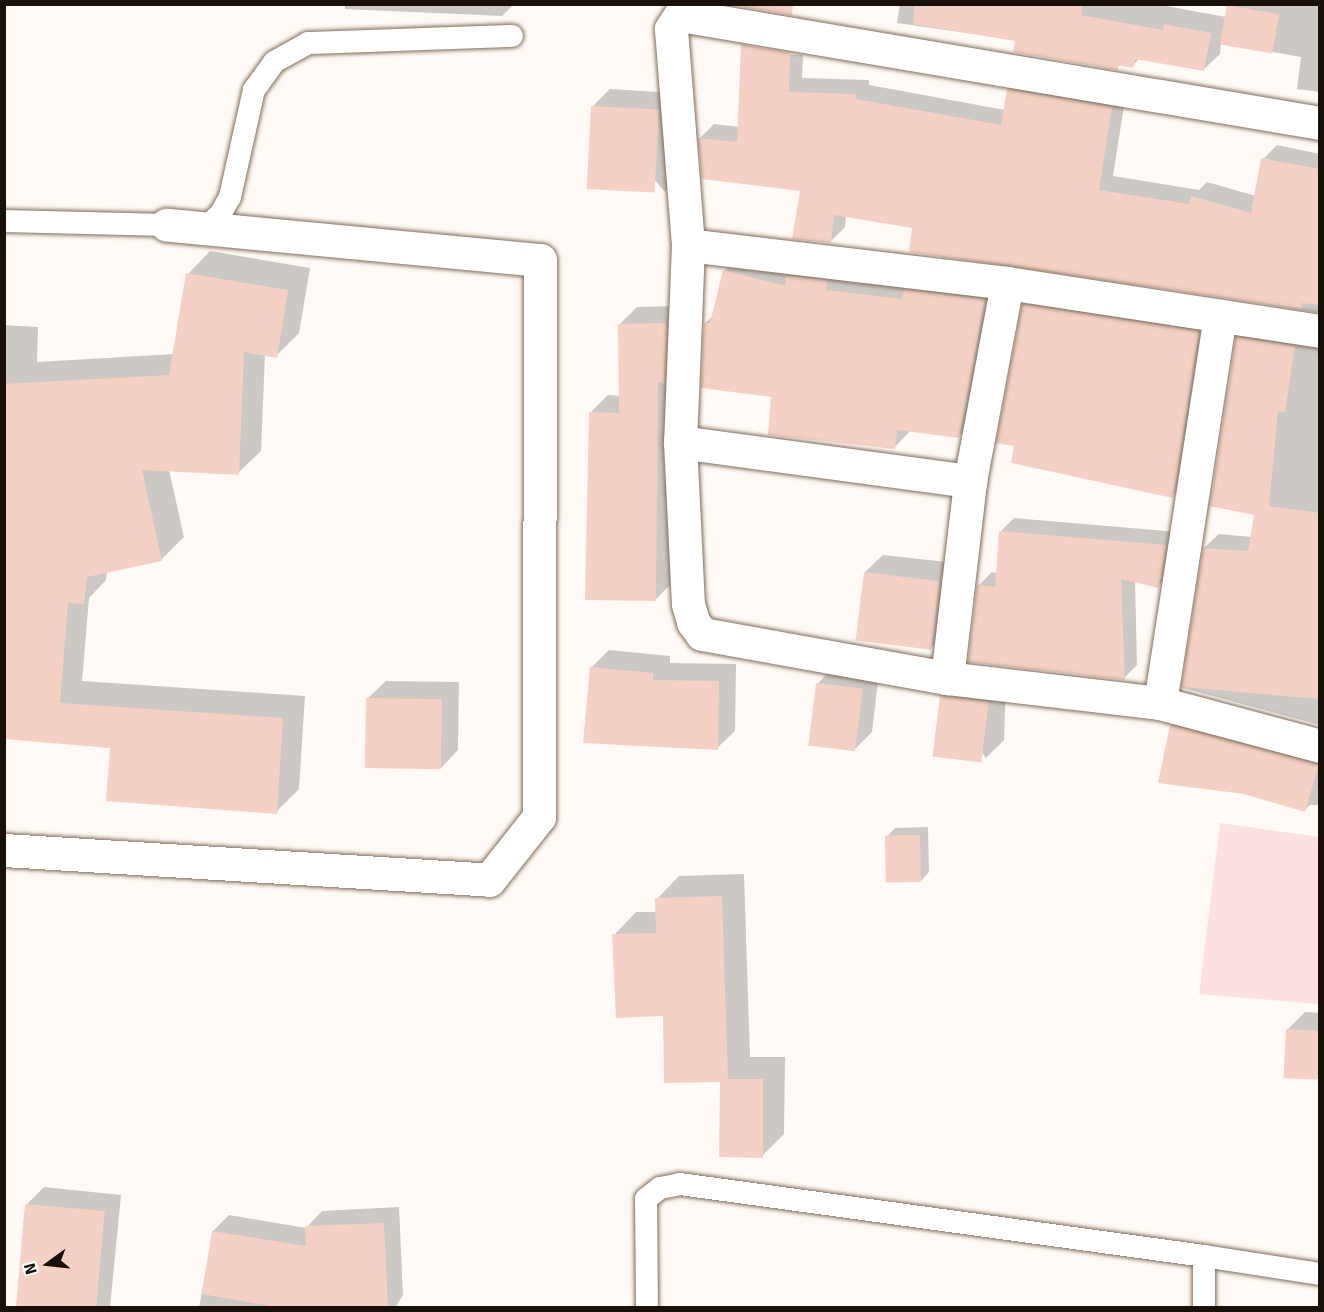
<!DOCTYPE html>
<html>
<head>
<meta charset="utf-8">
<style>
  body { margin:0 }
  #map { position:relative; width:1324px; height:1312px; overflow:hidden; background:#fffaf5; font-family:Signika,sans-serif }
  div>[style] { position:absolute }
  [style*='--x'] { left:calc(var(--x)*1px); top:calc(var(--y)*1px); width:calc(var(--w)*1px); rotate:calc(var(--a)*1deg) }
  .green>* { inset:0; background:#fde1e1 }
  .shadow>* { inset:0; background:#0003 }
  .building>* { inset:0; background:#f4d1c4; transform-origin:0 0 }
  .roads { filter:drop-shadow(0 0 2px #816c57) drop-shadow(0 0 2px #816c57) }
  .service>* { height:22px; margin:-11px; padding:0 11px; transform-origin:11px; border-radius:11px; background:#fff }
  .minor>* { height:33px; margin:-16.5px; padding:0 16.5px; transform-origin:16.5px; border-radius:16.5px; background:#fff }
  span { translate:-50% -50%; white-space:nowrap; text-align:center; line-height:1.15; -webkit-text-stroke:4.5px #fff; paint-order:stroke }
  .frame { position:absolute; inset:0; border:6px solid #191109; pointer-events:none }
  .north { position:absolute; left:18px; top:1234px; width:60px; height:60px; -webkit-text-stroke:4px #fff; paint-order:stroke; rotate:255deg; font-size:16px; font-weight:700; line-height:24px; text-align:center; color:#191109 }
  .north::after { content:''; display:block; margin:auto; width:21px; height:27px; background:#191109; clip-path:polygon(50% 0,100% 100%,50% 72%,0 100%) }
</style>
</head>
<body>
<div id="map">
  <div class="green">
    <i style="clip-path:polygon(1220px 823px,1319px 837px,1319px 1004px,1199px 994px)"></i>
  </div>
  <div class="shadow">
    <i style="clip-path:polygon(345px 4px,514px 4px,502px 16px,345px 9px)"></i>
    <i style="clip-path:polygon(900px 4px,1155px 4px,1226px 17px,1229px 4px,1320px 4px,1320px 92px,1297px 89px,1301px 57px,1221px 43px,1220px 54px,1203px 70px,1140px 58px,1132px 66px,1121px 64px,1117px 68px,1016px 40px,897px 23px)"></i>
    <i style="clip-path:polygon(756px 53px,803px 55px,802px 78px,869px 80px,869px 85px,1005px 110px,1008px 90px,1022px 76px,1126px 93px,1113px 176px,1199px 190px,1207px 182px,1256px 196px,1263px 159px,1277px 145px,1320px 154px,1320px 313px,1010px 263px,914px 227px,846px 215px,845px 227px,830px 242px,802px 190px,700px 138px,714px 124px,739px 127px)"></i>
    <i style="clip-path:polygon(610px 89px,676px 93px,682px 174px,665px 192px,592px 107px)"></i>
    <i style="clip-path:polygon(210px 251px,310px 268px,299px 333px,276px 356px,265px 354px,261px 451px,238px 473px,169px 470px,184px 537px,161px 560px,107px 571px,106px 580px,89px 598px,82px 681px,305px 696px,299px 789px,276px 812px,111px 746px,4px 737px,4px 325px,38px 327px,37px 362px,174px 354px,188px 274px)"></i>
    <i style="clip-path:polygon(744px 251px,1004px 280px,978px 417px,958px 437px,911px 430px,894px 448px,772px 396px,705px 323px,714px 315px,724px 271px)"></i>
    <i style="clip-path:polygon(1040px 288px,1215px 315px,1189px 479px,1172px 496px,1016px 445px,1023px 305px)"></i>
    <i style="clip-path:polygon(683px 306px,673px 582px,655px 600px,590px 413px,608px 395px,620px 396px,619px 325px,637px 307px)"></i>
    <i style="clip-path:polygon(1251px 323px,1320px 332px,1320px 725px,1183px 688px,1204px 548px,1219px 534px,1252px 537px,1256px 514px,1237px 338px)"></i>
    <i style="clip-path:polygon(1014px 518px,1178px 532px,1172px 572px,1158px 586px,1135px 580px,1137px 665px,1124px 678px,978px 586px,992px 572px,997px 573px,1000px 532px)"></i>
    <i style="clip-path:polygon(883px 555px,956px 563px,948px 630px,931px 648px,865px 572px)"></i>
    <i style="clip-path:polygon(609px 650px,670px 656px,670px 663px,736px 664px,735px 731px,717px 748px,592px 667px)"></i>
    <i style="clip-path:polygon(835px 666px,879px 672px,872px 732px,855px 749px,817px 684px)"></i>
    <i style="clip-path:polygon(959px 679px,1006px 685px,1004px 740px,986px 758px,941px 696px)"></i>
    <i style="clip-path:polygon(386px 681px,459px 682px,458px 750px,441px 768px,368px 698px)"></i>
    <i style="clip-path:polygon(1186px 712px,1320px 748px,1320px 805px,1310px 805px,1305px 810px,1171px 726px)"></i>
    <i style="clip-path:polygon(928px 827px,929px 872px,921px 881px,887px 837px,895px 828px)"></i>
    <i style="clip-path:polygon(744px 874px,750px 1057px,785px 1057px,784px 1134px,762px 1156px,721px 1081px,664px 1015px,614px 935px,636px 912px,657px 912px,657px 899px,679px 876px)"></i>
    <i style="clip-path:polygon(1305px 1012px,1320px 1013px,1320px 1079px,1287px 1030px)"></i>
    <i style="clip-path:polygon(44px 1187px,121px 1195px,110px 1308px,4px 1308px,17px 1306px,27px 1204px)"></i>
    <i style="clip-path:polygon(399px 1207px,403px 1295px,395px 1308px,199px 1308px,213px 1231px,229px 1215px,306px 1228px,322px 1211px)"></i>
    <i style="clip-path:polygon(1201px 1305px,1201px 1308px,1165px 1308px)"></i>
  </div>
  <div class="building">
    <i style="clip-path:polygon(743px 4px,793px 4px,792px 15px,743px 7px)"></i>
    <i style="clip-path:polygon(915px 4px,1083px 4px,1081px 15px,1163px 30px,1164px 24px,1211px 33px,1204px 71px,1135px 59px,1133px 68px,1118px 65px,1118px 70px,1013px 52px,1015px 41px,913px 24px)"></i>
    <i style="left:1227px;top:5px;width:53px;height:40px;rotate:10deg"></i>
    <i style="clip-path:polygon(741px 44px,790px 53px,789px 92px,856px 94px,856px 99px,1001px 125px,1007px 89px,1112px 107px,1099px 190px,1189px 204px,1191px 196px,1251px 213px,1261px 158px,1320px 169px,1320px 305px,1302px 303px,1301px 309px,909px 252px,912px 228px,834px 215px,831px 243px,792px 239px,800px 191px,702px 179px,698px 138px,737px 142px)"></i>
    <i style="left:591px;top:106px;width:68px;height:83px;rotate:3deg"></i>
    <i style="clip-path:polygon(723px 270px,785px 286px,786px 276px,827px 280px,826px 290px,902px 299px,904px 290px,985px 299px,959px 438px,897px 430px,895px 449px,768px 435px,771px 397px,701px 388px,704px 323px,710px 323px)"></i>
    <i style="clip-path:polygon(186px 273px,288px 290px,277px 358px,244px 352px,239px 475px,142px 470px,162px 561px,87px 577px,84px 604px,68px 603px,60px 703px,283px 718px,277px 814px,106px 801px,110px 748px,4px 739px,4px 384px,169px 375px)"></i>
    <i style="clip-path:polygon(1022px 304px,1199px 331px,1173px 498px,1011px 463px,1014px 446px,996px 443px)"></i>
    <i style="clip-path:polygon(666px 323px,664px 383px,658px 382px,656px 601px,585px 600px,589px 412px,619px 413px,618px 324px)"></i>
    <i style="clip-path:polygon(1236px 337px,1295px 346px,1285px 412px,1278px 411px,1269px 506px,1320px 513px,1320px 699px,1181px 687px,1203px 548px,1248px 551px,1254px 515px,1210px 506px)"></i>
    <i style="clip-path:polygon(999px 531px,1166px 545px,1159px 588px,1121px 579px,1125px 680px,968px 662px,977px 585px,995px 587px)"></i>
    <i style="left:864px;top:572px;width:76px;height:69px;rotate:7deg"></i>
    <i style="clip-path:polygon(590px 667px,653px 673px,653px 680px,719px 681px,718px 750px,583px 743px)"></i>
    <i style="left:816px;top:683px;width:47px;height:63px;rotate:7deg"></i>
    <i style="left:940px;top:696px;width:49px;height:61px;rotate:7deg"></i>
    <i style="left:366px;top:698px;width:76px;height:70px;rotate:1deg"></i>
    <i style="clip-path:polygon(1170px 725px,1319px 764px,1305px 812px,1244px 794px,1158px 783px)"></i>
    <i style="left:920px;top:835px;width:47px;height:35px;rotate:89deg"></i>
    <i style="clip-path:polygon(722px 896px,728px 1079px,763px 1079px,763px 1158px,719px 1157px,720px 1082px,664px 1083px,663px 1016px,616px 1018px,612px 934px,656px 933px,655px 898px)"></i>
    <i style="left:1286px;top:1029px;width:34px;height:49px;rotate:3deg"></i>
    <i style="left:25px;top:1204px;width:80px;height:104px;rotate:5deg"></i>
    <i style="clip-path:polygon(384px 1223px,388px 1308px,282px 1308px,202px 1294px,212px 1231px,306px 1246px,305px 1226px)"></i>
  </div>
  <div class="roads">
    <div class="service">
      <i style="--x:4;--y:221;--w:204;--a:1.4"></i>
      <i style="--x:208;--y:226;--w:18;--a:-45"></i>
      <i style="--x:221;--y:213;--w:18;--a:-61"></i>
      <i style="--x:230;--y:197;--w:110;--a:-77.4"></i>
      <i style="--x:254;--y:90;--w:34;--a:-54"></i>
      <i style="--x:274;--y:62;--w:39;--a:-29"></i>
      <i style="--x:308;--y:43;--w:204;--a:-2"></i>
      <i style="--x:1204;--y:1256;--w:117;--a:8.8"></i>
      <i style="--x:647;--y:1308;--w:109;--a:-90.5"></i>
      <i style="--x:646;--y:1199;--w:18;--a:-38"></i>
      <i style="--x:660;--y:1188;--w:20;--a:-11"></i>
      <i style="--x:680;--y:1184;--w:529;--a:7.82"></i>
      <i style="--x:1204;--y:1256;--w:52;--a:90"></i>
    </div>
    <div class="minor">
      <i style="--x:1320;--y:123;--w:649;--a:-170.42"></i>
      <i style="--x:680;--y:15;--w:17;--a:123"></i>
      <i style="--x:671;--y:29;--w:217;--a:85.5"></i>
      <i style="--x:688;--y:245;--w:197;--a:92.3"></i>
      <i style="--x:680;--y:442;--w:162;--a:87.2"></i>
      <i style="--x:688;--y:604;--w:19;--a:74"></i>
      <i style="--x:693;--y:622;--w:15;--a:53"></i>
      <i style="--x:702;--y:634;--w:249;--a:10.2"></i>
      <i style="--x:947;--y:678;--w:214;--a:6.7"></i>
      <i style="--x:1160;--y:703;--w:166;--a:15"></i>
      <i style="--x:688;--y:245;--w:321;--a:6.8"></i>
      <i style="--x:1007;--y:283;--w:317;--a:8.7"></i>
      <i style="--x:680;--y:442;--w:293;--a:7.7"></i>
      <i style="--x:947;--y:678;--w:198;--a:-83.3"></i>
      <i style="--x:970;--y:481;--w:201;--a:-79.4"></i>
      <i style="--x:1160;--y:703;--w:392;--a:-81.2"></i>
      <i style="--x:4;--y:850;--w:486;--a:3.5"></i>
      <i style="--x:489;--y:880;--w:80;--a:-51.6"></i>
      <i style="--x:539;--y:817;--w:557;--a:-89.9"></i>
      <i style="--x:540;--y:260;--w:375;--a:-174.6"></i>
    </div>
  </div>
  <div class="frame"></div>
  <div class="north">N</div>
</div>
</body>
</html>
